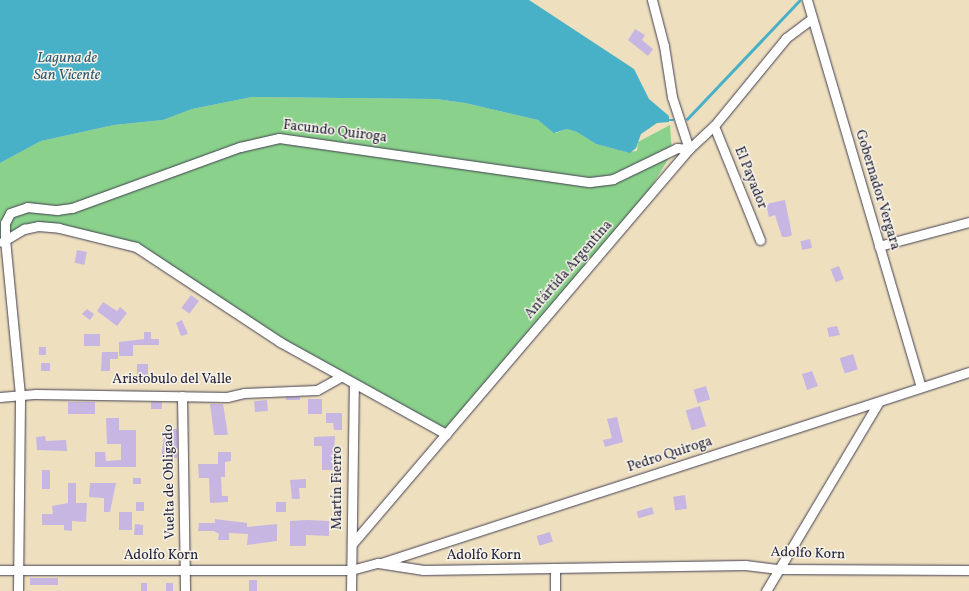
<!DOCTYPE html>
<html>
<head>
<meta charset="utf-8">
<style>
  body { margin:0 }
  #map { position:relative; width:969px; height:591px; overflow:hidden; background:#eedfbf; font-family:Vollkorn,serif }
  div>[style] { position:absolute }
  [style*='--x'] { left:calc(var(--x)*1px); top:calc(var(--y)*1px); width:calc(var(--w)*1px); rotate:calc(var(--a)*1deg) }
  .green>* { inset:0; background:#8ad18b }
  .water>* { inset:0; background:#48b0c7 }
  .stream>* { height:2.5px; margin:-1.25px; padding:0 1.25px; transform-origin:1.25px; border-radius:1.25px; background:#48b0c7 }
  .building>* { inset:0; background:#c7b6e2; transform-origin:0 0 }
  .roads { filter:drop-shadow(0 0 1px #413e4f) drop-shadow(0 0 1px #413e4f) }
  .minor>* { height:9px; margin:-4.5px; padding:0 4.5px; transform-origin:4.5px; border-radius:4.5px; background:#fff }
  span { translate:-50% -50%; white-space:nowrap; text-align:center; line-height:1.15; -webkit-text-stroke:3px #f7f3e8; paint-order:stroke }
  .street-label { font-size:14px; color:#22223b }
  .water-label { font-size:15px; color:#315b73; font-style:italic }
</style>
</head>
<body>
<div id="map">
  <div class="green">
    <i style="clip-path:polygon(252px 97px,436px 99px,465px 103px,538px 120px,556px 133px,567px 129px,577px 132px,596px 144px,627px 152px,637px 151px,638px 142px,670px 125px,672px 153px,647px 194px,446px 434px,319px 366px,154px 255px,38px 226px,0 243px,0 163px,41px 141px,114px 125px,163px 120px,192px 109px)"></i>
  </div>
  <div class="water">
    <i style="clip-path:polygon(0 0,529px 0,634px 69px,649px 99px,669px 116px,669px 122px,657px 123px,641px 134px,636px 148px,630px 153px,596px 144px,577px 132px,567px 129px,554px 133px,538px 120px,465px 103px,436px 99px,252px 97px,192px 109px,163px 120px,114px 125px,41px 141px,0 163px)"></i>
  </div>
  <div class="stream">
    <i style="--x:687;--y:119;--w:163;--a:-46.5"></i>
    <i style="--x:669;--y:120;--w:4;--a:0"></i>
  </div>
  <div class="building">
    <i style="clip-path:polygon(635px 29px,645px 35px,642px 40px,653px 49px,648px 56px,628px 40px)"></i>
    <i style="clip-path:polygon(785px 200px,792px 235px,787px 237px,782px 237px,775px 215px,769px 217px,766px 204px)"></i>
    <i style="left:810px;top:239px;width:9px;height:10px;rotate:77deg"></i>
    <i style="left:77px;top:250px;width:10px;height:13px;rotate:11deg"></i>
    <i style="left:839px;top:266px;width:14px;height:9px;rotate:69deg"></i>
    <i style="left:191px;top:295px;width:10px;height:16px;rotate:37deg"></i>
    <i style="clip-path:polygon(103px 302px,117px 311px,120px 307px,127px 313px,117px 326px,97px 311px)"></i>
    <i style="clip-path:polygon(87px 309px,94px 314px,90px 320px,82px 314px)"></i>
    <i style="clip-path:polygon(182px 320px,188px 334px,181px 336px,176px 323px)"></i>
    <i style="clip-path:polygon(837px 326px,840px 335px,829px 337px,827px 328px)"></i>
    <i style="clip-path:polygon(144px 332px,151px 332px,151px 339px,159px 339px,159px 345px,133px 345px,133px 356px,119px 356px,119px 342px,144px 339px)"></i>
    <i style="left:84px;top:334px;width:16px;height:12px"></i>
    <i style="left:39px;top:347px;width:7px;height:8px"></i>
    <i style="clip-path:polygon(102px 352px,118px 352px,118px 359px,110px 359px,110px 371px,101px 371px)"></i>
    <i style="left:853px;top:354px;width:16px;height:14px;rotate:72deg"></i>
    <i style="left:41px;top:363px;width:9px;height:8px"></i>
    <i style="left:137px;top:364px;width:11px;height:12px"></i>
    <i style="clip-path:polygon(812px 371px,818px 386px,807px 390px,802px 374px)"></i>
    <i style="left:706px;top:386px;width:14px;height:13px;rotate:73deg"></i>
    <i style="left:286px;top:397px;width:14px;height:3px"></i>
    <i style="left:308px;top:399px;width:14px;height:15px"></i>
    <i style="left:267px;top:400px;width:11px;height:13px;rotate:85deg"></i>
    <i style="left:68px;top:402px;width:27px;height:12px"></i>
    <i style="left:151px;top:402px;width:11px;height:7px"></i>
    <i style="clip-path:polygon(210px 404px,223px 404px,228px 435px,214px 435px)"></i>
    <i style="left:700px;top:406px;width:21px;height:15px;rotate:73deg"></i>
    <i style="clip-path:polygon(326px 413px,342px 413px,342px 430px,334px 430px,333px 423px,326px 423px)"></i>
    <i style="clip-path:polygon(617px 417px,623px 442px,605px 447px,603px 440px,612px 438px,607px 419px)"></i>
    <i style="clip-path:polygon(106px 418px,119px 418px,119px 430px,136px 430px,136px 467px,95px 467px,95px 452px,105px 452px,106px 461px,121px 460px,121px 444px,107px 444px)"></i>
    <i style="clip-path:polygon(165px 429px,177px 429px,177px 458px,161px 458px)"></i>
    <i style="clip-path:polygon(45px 436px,46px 441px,66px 440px,67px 451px,37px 450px,36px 437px)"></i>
    <i style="clip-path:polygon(335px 436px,333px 470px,322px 470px,322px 446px,314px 446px,314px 437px)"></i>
    <i style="clip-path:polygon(218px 452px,231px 452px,231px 461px,225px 462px,225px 477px,221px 477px,222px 496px,228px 496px,228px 502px,210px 503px,209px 478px,199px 478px,198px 464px,218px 464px)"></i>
    <i style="left:42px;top:470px;width:8px;height:19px"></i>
    <i style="left:133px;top:478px;width:8px;height:6px"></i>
    <i style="clip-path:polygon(306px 479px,306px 488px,299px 488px,300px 499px,292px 499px,290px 480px)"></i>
    <i style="clip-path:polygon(68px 483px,76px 483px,76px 503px,87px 503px,86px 522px,72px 521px,72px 531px,64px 530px,64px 525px,42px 525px,42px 514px,53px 514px,52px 506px,68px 503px)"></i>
    <i style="clip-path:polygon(90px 483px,116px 483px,110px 512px,104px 512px,104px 498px,89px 497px)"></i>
    <i style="left:685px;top:495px;width:14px;height:12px;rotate:82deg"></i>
    <i style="left:136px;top:502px;width:8px;height:9px"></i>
    <i style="left:276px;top:502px;width:10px;height:10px"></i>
    <i style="left:652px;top:507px;width:7px;height:16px;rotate:74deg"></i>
    <i style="left:119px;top:512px;width:13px;height:18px"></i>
    <i style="clip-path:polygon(215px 519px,247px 523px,247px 527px,277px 524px,277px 541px,247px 545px,248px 534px,229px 533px,229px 540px,218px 540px,219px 534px,214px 531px,198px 531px,199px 523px,215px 523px)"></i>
    <i style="clip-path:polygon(307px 520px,329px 521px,329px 536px,306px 535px,306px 546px,290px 546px,290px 521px)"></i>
    <i style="clip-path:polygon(135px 524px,143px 525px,143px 535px,134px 535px)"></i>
    <i style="left:550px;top:532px;width:10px;height:14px;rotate:73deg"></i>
    <i style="left:30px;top:578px;width:28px;height:7px"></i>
    <i style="left:249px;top:580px;width:8px;height:11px"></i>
    <i style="left:141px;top:583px;width:6px;height:8px"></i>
    <i style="left:166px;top:583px;width:7px;height:8px"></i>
  </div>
  <div class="roads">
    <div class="minor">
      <i style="--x:807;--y:0;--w:403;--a:73.6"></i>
      <i style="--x:714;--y:126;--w:123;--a:68"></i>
      <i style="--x:2;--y:242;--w:26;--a:-31"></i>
      <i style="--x:24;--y:229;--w:14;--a:-12"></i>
      <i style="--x:38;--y:226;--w:21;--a:5"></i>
      <i style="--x:59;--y:228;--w:79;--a:13.9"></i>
      <i style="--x:136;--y:247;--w:173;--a:33.4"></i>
      <i style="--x:280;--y:342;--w:190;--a:29"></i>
      <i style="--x:879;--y:246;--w:93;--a:-14.9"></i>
      <i style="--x:182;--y:396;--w:195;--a:89.1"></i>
      <i style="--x:0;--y:397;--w:36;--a:-5"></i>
      <i style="--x:36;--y:394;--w:191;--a:0.9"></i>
      <i style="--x:227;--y:397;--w:17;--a:-13"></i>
      <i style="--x:244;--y:393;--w:73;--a:-2.4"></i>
      <i style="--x:317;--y:390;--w:26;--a:-29"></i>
      <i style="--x:352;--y:544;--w:519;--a:-49.53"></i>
      <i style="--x:689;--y:149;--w:34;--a:-43"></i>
      <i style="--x:714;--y:126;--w:114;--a:-50.7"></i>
      <i style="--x:786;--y:38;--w:31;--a:-37"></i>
      <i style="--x:381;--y:563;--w:618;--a:-18"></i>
      <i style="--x:0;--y:570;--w:351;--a:0"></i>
      <i style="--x:351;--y:570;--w:28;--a:-15"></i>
      <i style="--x:378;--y:563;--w:46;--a:8.8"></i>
      <i style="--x:423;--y:570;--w:322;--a:-0.9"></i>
      <i style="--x:745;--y:565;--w:34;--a:7"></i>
      <i style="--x:779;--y:569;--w:190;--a:0.3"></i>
      <i style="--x:555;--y:571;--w:20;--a:90"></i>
      <i style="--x:18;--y:591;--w:196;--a:-89.4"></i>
      <i style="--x:20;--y:395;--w:156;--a:-95.5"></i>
      <i style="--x:5;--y:240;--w:17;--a:-90"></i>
      <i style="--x:5;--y:223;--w:11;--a:-63"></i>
      <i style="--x:10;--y:213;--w:18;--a:-19"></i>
      <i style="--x:27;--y:207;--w:30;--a:6"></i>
      <i style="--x:57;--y:210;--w:15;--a:-8"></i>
      <i style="--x:72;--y:208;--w:179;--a:-20"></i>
      <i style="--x:240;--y:147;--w:40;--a:-13"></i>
      <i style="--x:279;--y:138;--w:314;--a:8.1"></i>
      <i style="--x:590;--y:182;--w:23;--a:-7"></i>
      <i style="--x:613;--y:179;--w:71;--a:-25.8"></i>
      <i style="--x:677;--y:148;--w:12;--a:5"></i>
      <i style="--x:689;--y:149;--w:55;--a:-108.1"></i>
      <i style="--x:672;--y:97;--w:52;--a:-98.9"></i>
      <i style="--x:664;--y:46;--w:48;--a:-104.6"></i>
      <i style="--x:351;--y:591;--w:207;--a:-89.2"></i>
      <i style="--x:766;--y:591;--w:219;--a:-59.2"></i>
    </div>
  </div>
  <div class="street-label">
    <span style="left:335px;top:132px;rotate:7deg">Facundo Quiroga</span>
    <span style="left:750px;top:178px;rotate:68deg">El Payador</span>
    <span style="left:877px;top:190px;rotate:73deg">Gobernador Vergara</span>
    <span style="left:569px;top:270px;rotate:-49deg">Antártida Argentina</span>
    <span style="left:172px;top:380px">Aristobulo del Valle</span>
    <span style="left:670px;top:455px;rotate:-18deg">Pedro Quiroga</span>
    <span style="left:170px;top:482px;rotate:-91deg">Vuelta de Obligado</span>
    <span style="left:338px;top:488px;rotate:-90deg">Martín Fierro</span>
    <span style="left:808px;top:554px;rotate:2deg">Adolfo Korn</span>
    <span style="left:161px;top:556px">Adolfo Korn</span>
    <span style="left:484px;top:556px">Adolfo Korn</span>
  </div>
  <div class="water-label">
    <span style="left:67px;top:67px">Laguna de<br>San Vicente</span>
  </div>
</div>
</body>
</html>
